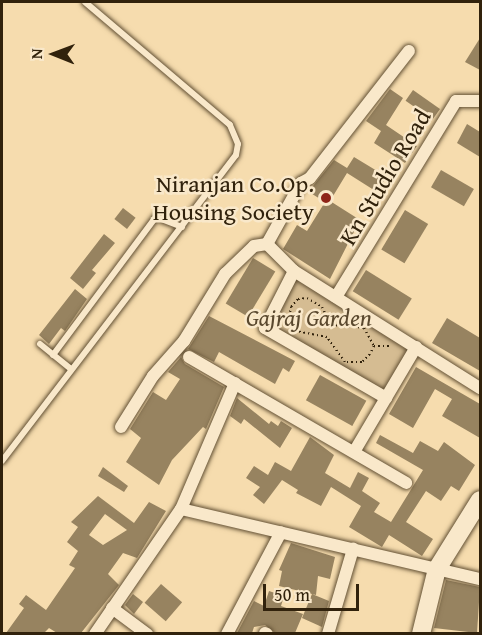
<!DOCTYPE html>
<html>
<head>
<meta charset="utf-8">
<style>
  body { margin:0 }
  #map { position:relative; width:482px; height:635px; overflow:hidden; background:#f6dcae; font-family:"Gentium Book Plus",serif }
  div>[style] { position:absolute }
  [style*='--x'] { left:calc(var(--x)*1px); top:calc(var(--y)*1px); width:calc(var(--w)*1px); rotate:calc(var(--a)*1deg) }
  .green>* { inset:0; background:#d5bc92; transform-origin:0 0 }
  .building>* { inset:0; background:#978360; transform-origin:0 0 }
  .path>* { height:2px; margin-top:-1px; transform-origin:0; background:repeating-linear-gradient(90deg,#31220c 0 1.5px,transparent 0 4.5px) }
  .roads { filter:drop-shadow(0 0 2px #625034) drop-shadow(0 0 2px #625034) }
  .lane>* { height:6px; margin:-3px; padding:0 3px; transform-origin:3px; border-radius:3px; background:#f9e8ca }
  .street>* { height:12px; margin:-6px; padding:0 6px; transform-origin:6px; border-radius:6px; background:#f9e8ca }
  .secondary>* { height:18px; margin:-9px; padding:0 9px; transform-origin:9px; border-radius:9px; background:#f9e8ca }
  .dots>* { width:16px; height:16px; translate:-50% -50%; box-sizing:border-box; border:3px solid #f9e8ca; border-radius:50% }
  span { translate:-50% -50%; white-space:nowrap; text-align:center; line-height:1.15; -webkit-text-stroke:5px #f9e8ca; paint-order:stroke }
  .street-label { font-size:24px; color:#31220c }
  .poi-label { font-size:24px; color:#31220c }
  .right { translate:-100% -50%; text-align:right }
  .park-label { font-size:24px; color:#5a482e; font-style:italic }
  .frame { position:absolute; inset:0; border:3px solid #31220c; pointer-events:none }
  .north { position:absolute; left:24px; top:24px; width:60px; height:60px; -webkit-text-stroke:4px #f9e8ca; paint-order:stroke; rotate:271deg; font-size:16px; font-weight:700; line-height:24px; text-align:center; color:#31220c }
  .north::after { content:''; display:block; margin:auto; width:21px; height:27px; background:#31220c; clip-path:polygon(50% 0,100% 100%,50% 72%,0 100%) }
  .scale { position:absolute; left:263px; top:584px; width:96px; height:27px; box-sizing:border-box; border:3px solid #31220c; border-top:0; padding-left:8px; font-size:18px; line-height:21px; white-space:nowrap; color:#31220c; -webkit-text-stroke:4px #f9e8ca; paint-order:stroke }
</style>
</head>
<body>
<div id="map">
  <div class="green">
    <i style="left:294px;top:271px;width:144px;height:64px;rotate:32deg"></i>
  </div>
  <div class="building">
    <i style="clip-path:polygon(480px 38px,480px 70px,465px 62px)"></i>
    <i style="clip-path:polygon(390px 89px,403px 98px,386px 125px,417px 146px,405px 163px,374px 143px,381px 131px,366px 121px)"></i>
    <i style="left:413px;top:90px;width:33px;height:13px;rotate:35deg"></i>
    <i style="clip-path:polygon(467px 124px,480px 132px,480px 157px,457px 143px)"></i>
    <i style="clip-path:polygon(354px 157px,387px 177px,377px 192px,347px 173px,330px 201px,360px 220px,330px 279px,283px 249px,297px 225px,307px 231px,325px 202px,309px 192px,313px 186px,334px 160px,347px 168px)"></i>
    <i style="left:441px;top:170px;width:38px;height:20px;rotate:30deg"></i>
    <i style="left:123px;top:208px;width:16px;height:14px;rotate:38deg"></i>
    <i style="left:405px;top:210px;width:27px;height:46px;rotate:31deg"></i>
    <i style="clip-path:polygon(104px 234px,115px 243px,92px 270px,96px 273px,83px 289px,70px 278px)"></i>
    <i style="left:253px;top:258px;width:26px;height:53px;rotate:31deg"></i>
    <i style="left:366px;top:270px;width:54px;height:25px;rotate:32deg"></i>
    <i style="clip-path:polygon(75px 289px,87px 299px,65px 331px,61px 328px,49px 344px,39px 335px)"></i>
    <i style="clip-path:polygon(209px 316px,295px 361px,289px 372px,283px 368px,275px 384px,219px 352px,214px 362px,188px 349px)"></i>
    <i style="clip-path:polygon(447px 318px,480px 338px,480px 371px,432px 343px)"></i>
    <i style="clip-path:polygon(181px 357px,185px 364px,224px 387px,206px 429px,203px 427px,172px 460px,159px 485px,126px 462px,141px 438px,130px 429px,153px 392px,166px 400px,180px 379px,168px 372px)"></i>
    <i style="clip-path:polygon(416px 367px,480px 404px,480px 438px,442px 416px,452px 399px,435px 389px,413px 428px,389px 414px)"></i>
    <i style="left:320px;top:375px;width:53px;height:29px;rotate:29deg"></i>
    <i style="clip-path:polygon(237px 398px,269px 424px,271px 421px,278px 426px,281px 421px,292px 428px,280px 448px,244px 419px,241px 424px,230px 416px)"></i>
    <i style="clip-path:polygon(380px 435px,413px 453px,420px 441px,438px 451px,444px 442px,475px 465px,459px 491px,451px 486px,441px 501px,426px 491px,406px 522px,433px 539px,422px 556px,389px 535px,382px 547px,349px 527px,361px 506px,331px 487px,321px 506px,296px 493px,298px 490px,282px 480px,264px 504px,253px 495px,260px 487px,246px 478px,254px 466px,268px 475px,275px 462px,291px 471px,310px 437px,334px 455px,325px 473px,350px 488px,358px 472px,369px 478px,362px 491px,380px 503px,374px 512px,391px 522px,423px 470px,376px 443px)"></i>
    <i style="clip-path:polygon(103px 467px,128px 486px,124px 492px,98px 476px)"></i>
    <i style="clip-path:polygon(evenodd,98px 496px,134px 523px,149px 502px,166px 511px,137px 558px,123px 553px,108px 574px,119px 585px,81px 633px,57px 633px,49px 628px,44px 633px,6px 633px,24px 608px,19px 604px,26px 595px,46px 610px,75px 568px,69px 565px,78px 551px,67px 542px,78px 527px,71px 522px,98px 496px,105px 514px,127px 530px,103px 545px,89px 535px,105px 514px)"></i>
    <i style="clip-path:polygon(291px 543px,335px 557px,330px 579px,318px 576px,316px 595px,312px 594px,329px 601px,322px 627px,302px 618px,312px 594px,279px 586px,282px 571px,279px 570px)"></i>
    <i style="clip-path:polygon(446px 580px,480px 587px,477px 633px,434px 628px)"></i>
    <i style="left:161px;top:584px;width:28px;height:25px;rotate:41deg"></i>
    <i style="clip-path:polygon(269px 591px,284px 596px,281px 606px,303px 614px,295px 633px,275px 633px,265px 625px,254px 627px,252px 633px,237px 633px,254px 601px,264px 606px)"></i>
    <i style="clip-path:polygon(133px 594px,143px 602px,134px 614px,125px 605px)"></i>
  </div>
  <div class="path">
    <i style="--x:307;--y:298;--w:17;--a:31"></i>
    <i style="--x:322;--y:307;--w:20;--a:63"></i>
    <i style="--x:331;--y:325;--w:33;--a:5"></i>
    <i style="--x:364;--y:328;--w:21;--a:61"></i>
    <i style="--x:374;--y:346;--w:9;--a:117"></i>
    <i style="--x:370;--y:354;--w:11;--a:135"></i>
    <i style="--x:362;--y:362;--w:17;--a:180"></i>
    <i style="--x:345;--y:362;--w:31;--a:-126"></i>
    <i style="--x:327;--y:337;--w:33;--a:-169"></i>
    <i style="--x:295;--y:331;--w:12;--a:-121"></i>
    <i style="--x:289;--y:321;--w:14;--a:-82"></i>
    <i style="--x:291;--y:307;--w:11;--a:-49"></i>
    <i style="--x:298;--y:299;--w:9;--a:-6"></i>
    <i style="--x:374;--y:346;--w:15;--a:0"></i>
  </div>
  <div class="roads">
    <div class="lane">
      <i style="--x:40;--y:344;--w:38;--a:39"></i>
      <i style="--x:53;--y:355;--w:172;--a:-53.3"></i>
      <i style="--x:156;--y:217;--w:28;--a:21"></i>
      <i style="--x:2;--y:461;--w:385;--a:-52.6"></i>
      <i style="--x:236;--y:155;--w:11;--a:-80"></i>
      <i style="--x:238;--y:144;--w:21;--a:-113"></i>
      <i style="--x:230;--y:125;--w:190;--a:-139.7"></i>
    </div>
    <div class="street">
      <i style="--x:267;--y:244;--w:38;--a:45"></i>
      <i style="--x:294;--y:271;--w:220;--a:32.2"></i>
      <i style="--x:267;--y:244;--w:70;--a:-60.9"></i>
      <i style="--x:301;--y:183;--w:10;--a:-29"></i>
      <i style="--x:310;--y:178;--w:161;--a:-52.1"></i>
      <i style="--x:294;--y:271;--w:64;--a:117"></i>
      <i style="--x:265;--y:328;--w:140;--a:30"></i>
      <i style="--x:336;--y:297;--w:230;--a:-58.5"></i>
      <i style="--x:456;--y:101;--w:24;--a:0"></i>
      <i style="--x:189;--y:357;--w:251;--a:30.1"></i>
      <i style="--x:121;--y:427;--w:60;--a:-57.9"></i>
      <i style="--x:153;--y:376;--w:47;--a:-48.5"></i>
      <i style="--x:184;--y:341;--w:79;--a:-58.5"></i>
      <i style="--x:225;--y:274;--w:40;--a:-44"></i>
      <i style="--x:254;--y:246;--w:13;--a:-9"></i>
      <i style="--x:354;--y:452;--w:122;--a:-59.4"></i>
      <i style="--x:181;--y:509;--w:137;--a:-66.8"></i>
      <i style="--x:112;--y:608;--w:44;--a:36.6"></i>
      <i style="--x:265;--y:633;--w:2;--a:27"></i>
      <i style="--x:95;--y:634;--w:152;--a:-55.5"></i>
      <i style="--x:181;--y:509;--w:307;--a:13.2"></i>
      <i style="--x:227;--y:634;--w:115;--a:-62.1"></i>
      <i style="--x:328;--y:634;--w:89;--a:-73.6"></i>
    </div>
    <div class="secondary">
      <i style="--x:421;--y:634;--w:67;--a:-76.2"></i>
      <i style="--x:437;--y:569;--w:81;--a:-58.1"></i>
    </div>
  </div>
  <div class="dots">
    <i style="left:326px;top:198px;background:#8f2418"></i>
  </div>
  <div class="street-label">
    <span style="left:385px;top:177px;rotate:-59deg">Kn Studio Road</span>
  </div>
  <div class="poi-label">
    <span class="right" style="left:314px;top:198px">Niranjan Co.Op.<br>Housing Society</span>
  </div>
  <div class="park-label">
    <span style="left:309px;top:318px">Gajraj Garden</span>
  </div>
  <div class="frame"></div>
  <div class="north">N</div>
  <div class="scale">50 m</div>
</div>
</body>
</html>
